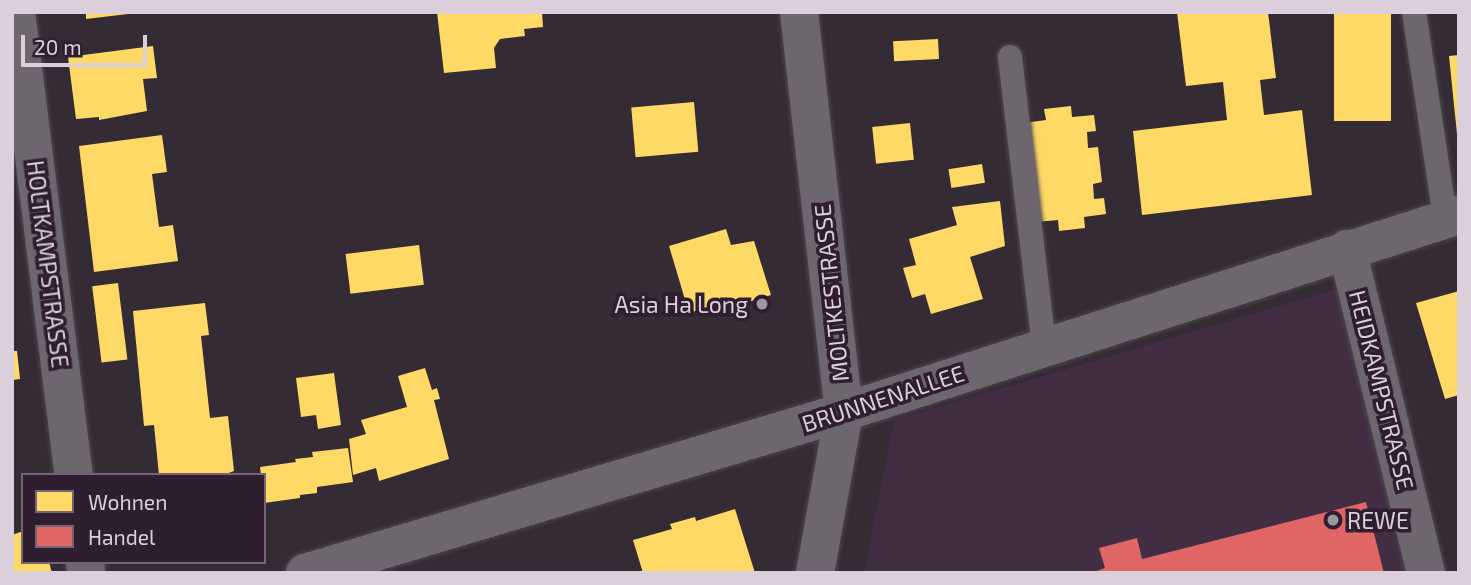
<!DOCTYPE html>
<html>
<head>
<meta charset="utf-8">
<style>
  body { margin:0 }
  #map { position:relative; width:1471px; height:585px; overflow:hidden; background:#342b35; font-family:"Exo 2",sans-serif }
  div>[style] { position:absolute }
  [style*='--x'] { left:calc(var(--x)*1px); top:calc(var(--y)*1px); width:calc(var(--w)*1px); rotate:calc(var(--a)*1deg) }
  .built>* { inset:0; background:#412e43 }
  .homes>* { inset:0; background:#ffd966; transform-origin:0 0 }
  .shops>* { inset:0; background:#e06666 }
  .roads { filter:drop-shadow(0 0 2px #4e464e) drop-shadow(0 0 2px #4e464e) }
  .service>* { height:24px; margin:-12px; padding:0 12px; transform-origin:12px; border-radius:12px; background:#6e666f }
  .minor>* { height:38px; margin:-19px; padding:0 19px; transform-origin:19px; border-radius:19px; background:#6e666f }
  .tertiary>* { height:38px; margin:-19px; padding:0 19px; transform-origin:19px; border-radius:19px; background:#6e666f }
  .dots>* { width:19px; height:19px; translate:-50% -50%; box-sizing:border-box; border:4px solid #2e1e2f; border-radius:50% }
  span { translate:-50% -50%; white-space:nowrap; text-align:center; line-height:1.15; -webkit-text-stroke:7px #2e1e2f; paint-order:stroke }
  .street-label { font-size:23px; color:#dacfda }
  .poi-label { font-size:23px; color:#dacfda }
  .right { translate:-100% -50%; text-align:right }
  .left { translate:0 -50%; text-align:left }
  .frame { position:absolute; inset:0; border:14px solid #dacfda; pointer-events:none }
  .legend { position:absolute; left:21px; top:473px; width:245px; height:91px; box-sizing:border-box; background:#2e1e2f; border:2px solid #736573; margin:0; padding:9px 12px; list-style:none; font-size:21px; color:#dacfda }
  .legend li { display:flex; align-items:center; gap:14px; height:35px }
  .legend b { width:35px; border:2px solid #736573 }
  .scale { position:absolute; left:21px; top:35px; width:126px; height:32px; box-sizing:border-box; border:4px solid #dacfda; border-top:0; padding-left:9px; font-size:21px; line-height:24px; white-space:nowrap; color:#dacfda; -webkit-text-stroke:5px #2e1e2f; paint-order:stroke }
</style>
</head>
<body>
<div id="map">
  <div class="built">
    <i style="clip-path:polygon(1344px 287px,1415px 573px,864px 573px,894px 420px)"></i>
  </div>
  <div class="homes">
    <i style="clip-path:polygon(86px 12px,128px 12px,128px 14px,86px 19px)"></i>
    <i style="clip-path:polygon(437px 12px,542px 12px,543px 27px,524px 29px,525px 36px,500px 39px,494px 48px,496px 68px,444px 73px)"></i>
    <i style="clip-path:polygon(1177px 12px,1268px 12px,1276px 78px,1260px 80px,1264px 115px,1302px 110px,1312px 195px,1142px 215px,1133px 131px,1227px 120px,1223px 82px,1186px 86px)"></i>
    <i style="left:1334px;top:12px;width:57px;height:109px"></i>
    <i style="left:938px;top:39px;width:20px;height:45px;rotate:87deg"></i>
    <i style="clip-path:polygon(153px 46px,157px 78px,143px 79px,147px 111px,99px 120px,99px 117px,76px 119px,68px 57px)"></i>
    <i style="clip-path:polygon(1459px 55px,1459px 134px,1457px 134px,1449px 56px)"></i>
    <i style="left:694px;top:102px;width:50px;height:63px;rotate:85deg"></i>
    <i style="clip-path:polygon(1071px 106px,1072px 117px,1094px 115px,1096px 131px,1087px 132px,1088px 148px,1098px 147px,1102px 182px,1093px 184px,1094px 199px,1104px 198px,1106px 214px,1084px 217px,1085px 228px,1059px 231px,1058px 220px,1036px 222px,1024px 123px,1046px 120px,1044px 109px)"></i>
    <i style="left:910px;top:123px;width:37px;height:38px;rotate:84deg"></i>
    <i style="clip-path:polygon(162px 135px,167px 172px,152px 174px,159px 227px,173px 225px,178px 261px,94px 272px,79px 146px)"></i>
    <i style="left:982px;top:164px;width:19px;height:34px;rotate:81deg"></i>
    <i style="clip-path:polygon(1000px 201px,1005px 246px,970px 257px,983px 299px,931px 314px,925px 294px,912px 298px,903px 268px,916px 265px,909px 239px,957px 225px,952px 207px)"></i>
    <i style="clip-path:polygon(726px 229px,731px 245px,754px 241px,771px 295px,716px 312px,714px 305px,689px 313px,669px 246px)"></i>
    <i style="left:419px;top:245px;width:40px;height:74px;rotate:83deg"></i>
    <i style="left:118px;top:283px;width:77px;height:26px;rotate:83deg"></i>
    <i style="clip-path:polygon(1459px 291px,1459px 395px,1445px 399px,1416px 303px)"></i>
    <i style="clip-path:polygon(205px 303px,209px 335px,201px 336px,210px 418px,228px 416px,234px 471px,223px 475px,159px 475px,154px 425px,144px 426px,133px 311px)"></i>
    <i style="clip-path:polygon(12px 351px,17px 351px,20px 379px,12px 380px)"></i>
    <i style="clip-path:polygon(425px 368px,432px 390px,437px 388px,440px 399px,434px 400px,449px 459px,379px 481px,376px 468px,353px 475px,349px 439px,366px 434px,361px 420px,407px 407px,398px 376px)"></i>
    <i style="clip-path:polygon(334px 373px,341px 425px,318px 429px,316px 415px,301px 417px,296px 378px)"></i>
    <i style="clip-path:polygon(348px 448px,353px 482px,317px 487px,317px 493px,300px 495px,300px 498px,264px 503px,264px 475px,261px 475px,260px 467px,296px 462px,295px 459px,313px 457px,312px 452px)"></i>
    <i style="clip-path:polygon(735px 509px,755px 573px,643px 573px,633px 540px,672px 529px,670px 524px,695px 517px,696px 521px)"></i>
    <i style="clip-path:polygon(23px 531px,23px 562px,49px 562px,52px 573px,12px 573px,12px 535px)"></i>
  </div>
  <div class="shops">
    <i style="clip-path:polygon(1366px 502px,1384px 573px,1091px 573px,1105px 568px,1099px 548px,1137px 538px,1142px 559px)"></i>
  </div>
  <div class="roads">
    <div class="service">
      <i style="--x:1414;--y:12;--w:208;--a:81.4"></i>
      <i style="--x:1010;--y:57;--w:291;--a:83.3"></i>
    </div>
    <div class="minor">
      <i style="--x:16;--y:12;--w:467;--a:82.9"></i>
      <i style="--x:799;--y:12;--w:403;--a:83.6"></i>
      <i style="--x:844;--y:412;--w:164;--a:100.2"></i>
      <i style="--x:1347;--y:249;--w:333;--a:76.3"></i>
      <i style="--x:85;--y:562;--w:11;--a:85"></i>
    </div>
    <div class="tertiary">
      <i style="--x:305;--y:573;--w:563;--a:-16.63"></i>
      <i style="--x:844;--y:412;--w:646;--a:-17.76"></i>
    </div>
  </div>
  <div class="dots">
    <i style="left:762px;top:304px;background:#a096a0"></i>
    <i style="left:1333px;top:520px;background:#a096a0"></i>
  </div>
  <div class="street-label">
    <span style="left:48px;top:264px;rotate:83deg">HOLTKAMPSTRASSE</span>
    <span style="left:831px;top:293px;rotate:-96deg">MOLTKESTRASSE</span>
    <span style="left:1382px;top:390px;rotate:76deg">HEIDKAMPSTRASSE</span>
    <span style="left:883px;top:398px;rotate:-18deg">BRUNNENALLEE</span>
  </div>
  <div class="poi-label">
    <span class="right" style="left:748px;top:304px">Asia Ha Long</span>
    <span class="left" style="left:1347px;top:520px">REWE</span>
  </div>
  <div class="frame"></div>
  <ul class="legend">
  <li><b style="height:19px;background:#ffd966"></b>Wohnen</li>
  <li><b style="height:19px;background:#e06666"></b>Handel</li>
  </ul>
  <div class="scale">20 m</div>
</div>
</body>
</html>
